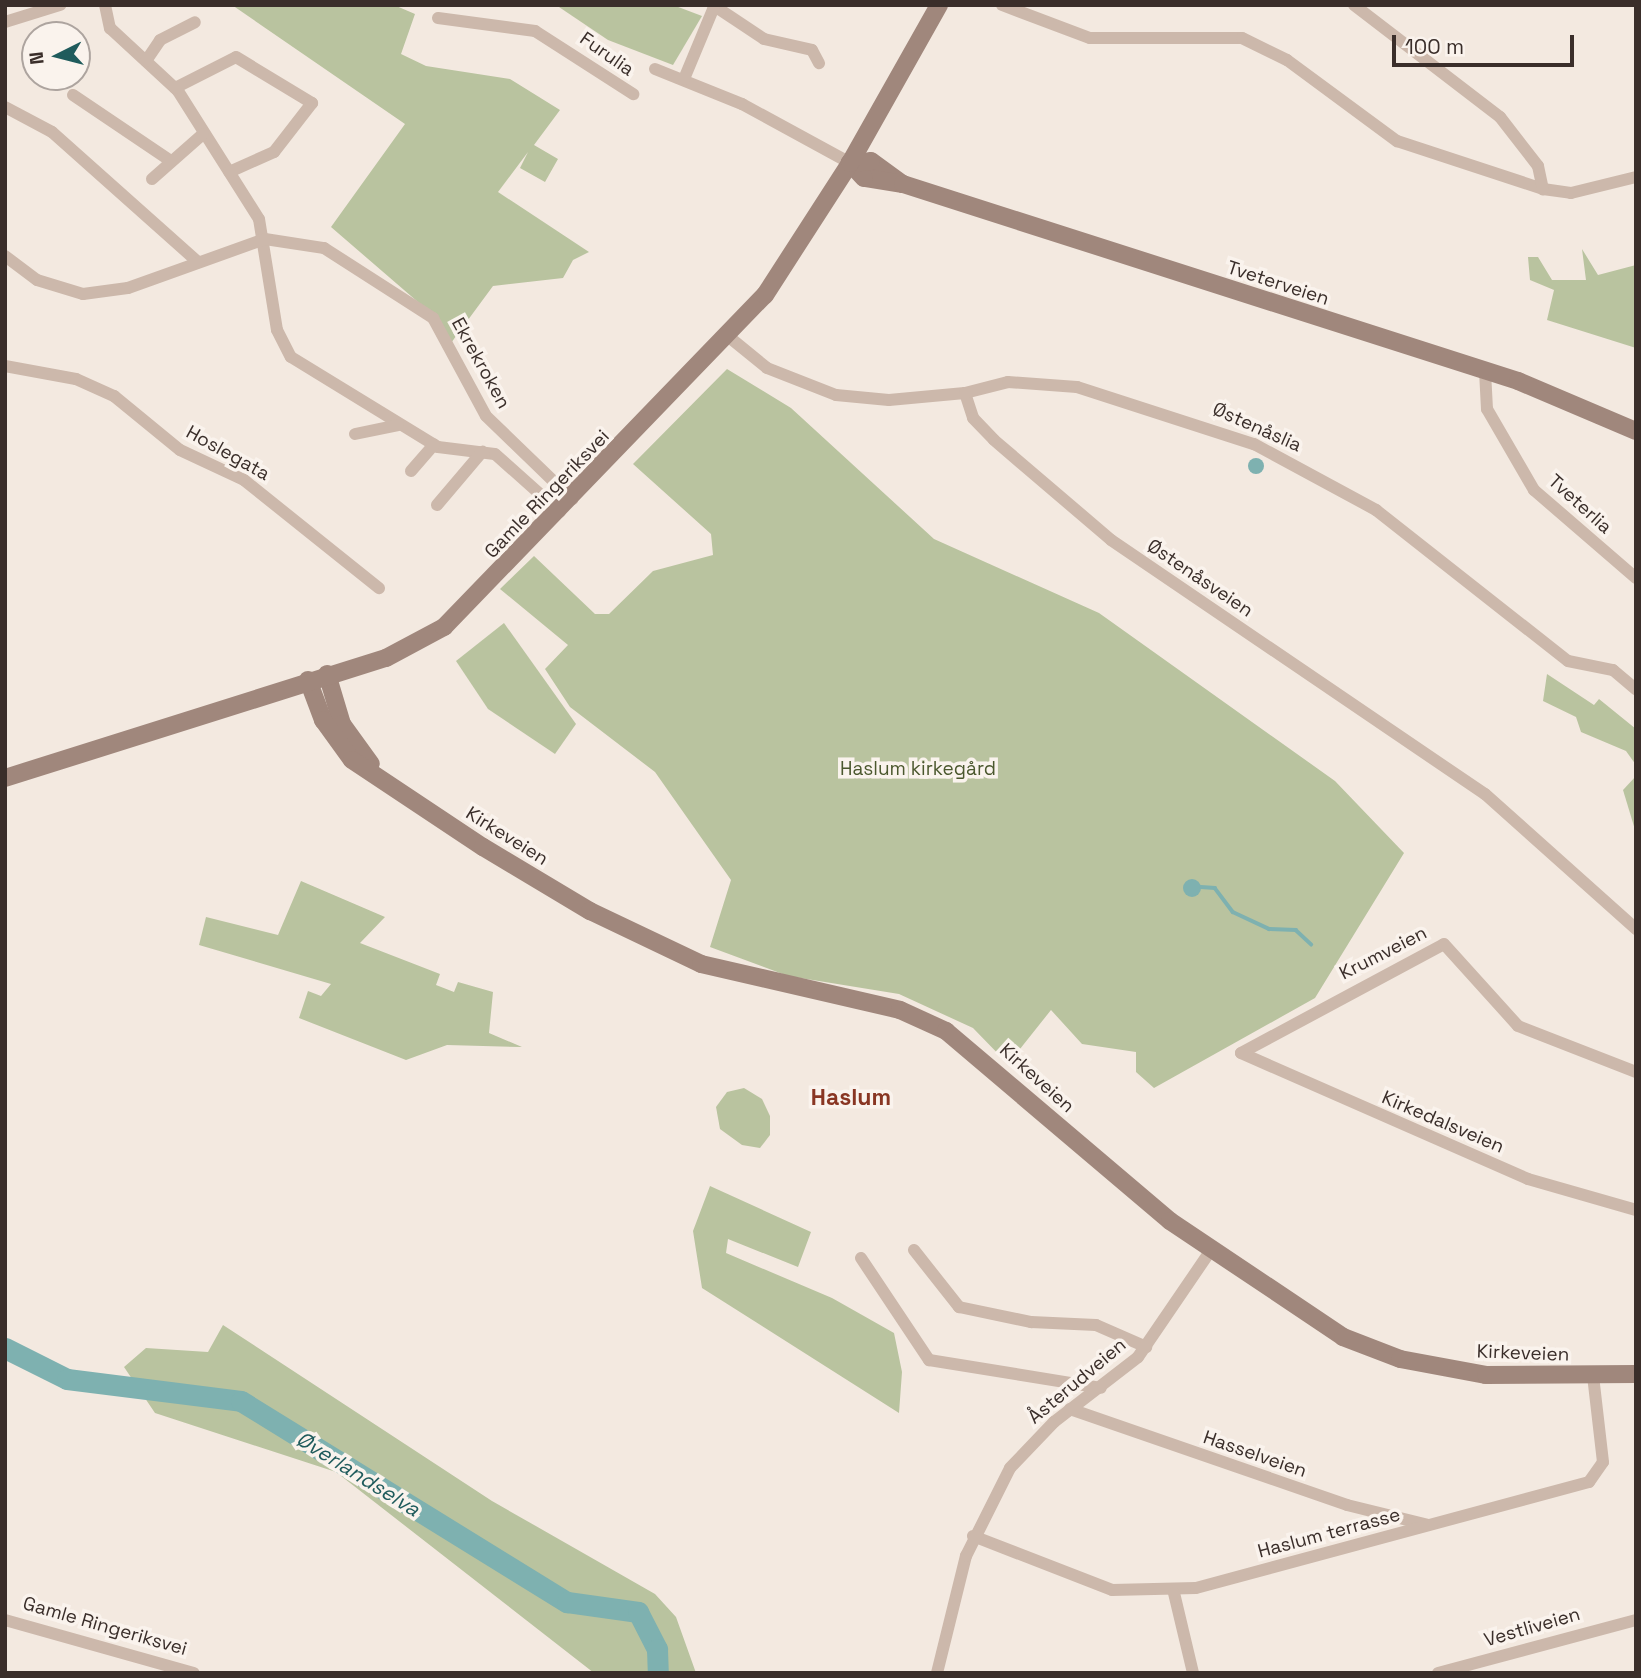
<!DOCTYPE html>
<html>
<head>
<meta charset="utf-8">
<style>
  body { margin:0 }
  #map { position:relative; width:1641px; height:1678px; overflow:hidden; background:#f3e9e0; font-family:"Space Grotesk",sans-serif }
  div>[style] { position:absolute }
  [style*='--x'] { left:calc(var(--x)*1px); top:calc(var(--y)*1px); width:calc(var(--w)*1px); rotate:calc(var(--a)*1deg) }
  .green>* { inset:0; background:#b9c39f }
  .water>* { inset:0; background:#7eb1b0 }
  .round { border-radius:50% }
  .stream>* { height:3.5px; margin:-1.75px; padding:0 1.75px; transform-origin:1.75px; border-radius:1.75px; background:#7eb1b0 }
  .river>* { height:21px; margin:-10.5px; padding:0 10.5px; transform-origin:10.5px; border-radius:10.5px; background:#7eb1b0 }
  .street>* { height:12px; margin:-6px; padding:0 6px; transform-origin:6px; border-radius:6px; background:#ccb8ab }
  .secondary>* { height:18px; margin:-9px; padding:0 9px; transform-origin:9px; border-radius:9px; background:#a0877c }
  span { translate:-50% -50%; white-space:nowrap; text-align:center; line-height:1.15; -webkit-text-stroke:7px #faf3ed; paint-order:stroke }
  .street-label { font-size:19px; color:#3a2e2a }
  .park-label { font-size:19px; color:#4b582e }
  .water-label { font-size:21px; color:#1f5b5c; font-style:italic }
  .quarter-label { font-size:23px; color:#893623; font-weight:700 }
  .frame { position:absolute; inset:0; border:7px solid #3a2e2a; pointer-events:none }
  .north { position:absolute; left:21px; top:21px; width:70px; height:70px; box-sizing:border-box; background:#faf3ed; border:2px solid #ada49f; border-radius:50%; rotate:264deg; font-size:19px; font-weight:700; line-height:28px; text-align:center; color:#3a2e2a }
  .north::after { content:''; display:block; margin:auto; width:24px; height:32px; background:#1f5b5c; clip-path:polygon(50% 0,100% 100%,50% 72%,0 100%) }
  .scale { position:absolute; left:1392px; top:35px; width:182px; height:32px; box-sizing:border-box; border:4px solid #3a2e2a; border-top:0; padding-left:9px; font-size:21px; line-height:24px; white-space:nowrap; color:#3a2e2a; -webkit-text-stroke:5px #faf3ed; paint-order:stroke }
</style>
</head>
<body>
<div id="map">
  <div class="green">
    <i style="clip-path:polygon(232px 5px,394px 5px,415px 14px,401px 54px,426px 66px,510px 79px,560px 110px,534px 145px,558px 159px,545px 182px,520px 168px,528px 152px,498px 192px,589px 252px,573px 260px,563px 278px,493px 286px,451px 343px,433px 315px,331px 227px,405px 124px)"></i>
    <i style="clip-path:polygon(556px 5px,673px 5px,702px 16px,673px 65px,608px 40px)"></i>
    <i style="clip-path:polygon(1582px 249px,1598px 275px,1636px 265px,1636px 348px,1547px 320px,1554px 290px,1530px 280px,1528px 257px,1538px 257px,1552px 280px,1586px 280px)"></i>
    <i style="clip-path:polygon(727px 369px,791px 408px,934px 539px,1099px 613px,1335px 781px,1404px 853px,1315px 998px,1154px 1088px,1136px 1072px,1136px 1052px,1082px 1044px,1051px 1010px,1008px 1064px,973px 1028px,899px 994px,788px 976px,710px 947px,731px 880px,655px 772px,570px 707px,545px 669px,568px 645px,500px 589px,534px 556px,595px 614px,609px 614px,653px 571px,713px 555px,711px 534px,633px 464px)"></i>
    <i style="clip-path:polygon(504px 623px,576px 724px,555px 754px,488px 709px,456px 661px)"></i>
    <i style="clip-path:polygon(1547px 674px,1594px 705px,1599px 699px,1636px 729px,1636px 765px,1626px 751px,1581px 732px,1576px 717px,1543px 701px)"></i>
    <i style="clip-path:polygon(1636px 776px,1636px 833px,1623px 790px)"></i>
    <i style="clip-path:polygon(301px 881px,385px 917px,360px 943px,440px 974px,436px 985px,454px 992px,458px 982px,493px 992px,489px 1033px,522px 1047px,447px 1045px,406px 1060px,299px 1018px,308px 991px,321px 996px,331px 984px,199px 945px,206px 917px,278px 935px)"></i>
    <i style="clip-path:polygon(744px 1088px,762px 1099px,770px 1116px,770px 1135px,760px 1148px,742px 1145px,720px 1129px,716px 1107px,727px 1092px)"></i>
    <i style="clip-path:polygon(710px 1186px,811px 1232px,798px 1267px,728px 1239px,726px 1253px,832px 1298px,894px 1333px,902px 1372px,899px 1413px,702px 1288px,693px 1231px)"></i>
    <i style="clip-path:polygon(223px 1325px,492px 1501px,655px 1594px,676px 1617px,696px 1673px,594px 1673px,336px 1472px,155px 1413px,124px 1367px,146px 1348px,208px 1352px)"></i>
  </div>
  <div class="water">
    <i class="round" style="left:1248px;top:458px;width:16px;height:16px"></i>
    <i class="round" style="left:1183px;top:879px;width:18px;height:18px"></i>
  </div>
  <div class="stream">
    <i style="--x:1201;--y:887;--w:14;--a:4"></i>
    <i style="--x:1215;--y:888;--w:30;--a:53"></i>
    <i style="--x:1233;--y:912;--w:40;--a:25"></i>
    <i style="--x:1269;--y:929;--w:27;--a:2"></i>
    <i style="--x:1296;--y:930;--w:21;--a:43"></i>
  </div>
  <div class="river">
    <i style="--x:5;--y:1348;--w:69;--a:26.6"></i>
    <i style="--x:67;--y:1379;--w:175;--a:7.2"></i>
    <i style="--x:241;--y:1401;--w:383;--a:31.7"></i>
    <i style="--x:567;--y:1602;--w:72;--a:8"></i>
    <i style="--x:638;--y:1612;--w:42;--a:62.8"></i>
    <i style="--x:657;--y:1649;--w:24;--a:88"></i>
  </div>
  <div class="street">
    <i style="--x:105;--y:5;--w:24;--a:78"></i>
    <i style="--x:110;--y:28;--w:93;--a:42.8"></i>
    <i style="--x:178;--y:91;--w:151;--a:57.7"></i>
    <i style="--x:259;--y:219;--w:112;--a:80.8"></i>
    <i style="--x:277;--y:330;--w:30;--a:63"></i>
    <i style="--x:291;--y:357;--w:172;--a:31.5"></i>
    <i style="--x:438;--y:447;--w:57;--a:7"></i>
    <i style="--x:495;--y:454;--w:87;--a:41.7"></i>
    <i style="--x:713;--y:5;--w:61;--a:33.7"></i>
    <i style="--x:764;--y:39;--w:49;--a:12.9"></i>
    <i style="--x:812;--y:50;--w:15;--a:62"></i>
    <i style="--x:1002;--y:5;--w:94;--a:20.6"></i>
    <i style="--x:1090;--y:38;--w:152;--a:0"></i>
    <i style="--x:1242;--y:38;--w:50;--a:26.1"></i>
    <i style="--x:1287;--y:60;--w:137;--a:36.4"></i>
    <i style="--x:1397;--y:141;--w:154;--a:18.2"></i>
    <i style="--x:1543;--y:189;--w:28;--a:8"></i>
    <i style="--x:1571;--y:193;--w:67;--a:-13.8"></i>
    <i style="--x:1354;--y:5;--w:184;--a:37.5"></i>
    <i style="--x:1500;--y:117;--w:62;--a:52.2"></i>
    <i style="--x:1538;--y:166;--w:24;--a:78"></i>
    <i style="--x:438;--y:18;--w:98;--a:7.6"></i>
    <i style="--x:535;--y:31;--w:117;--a:32.7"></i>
    <i style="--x:5;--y:22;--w:58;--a:-17.2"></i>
    <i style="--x:146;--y:61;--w:25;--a:-56"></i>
    <i style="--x:160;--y:40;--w:39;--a:-27"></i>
    <i style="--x:655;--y:69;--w:94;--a:21.9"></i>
    <i style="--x:742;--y:104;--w:123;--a:28.6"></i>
    <i style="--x:684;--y:79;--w:78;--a:-67.4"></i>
    <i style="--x:175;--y:88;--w:68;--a:-26.9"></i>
    <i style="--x:236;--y:57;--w:89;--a:31.2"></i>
    <i style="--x:312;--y:103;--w:62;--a:127.8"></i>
    <i style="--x:274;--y:152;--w:49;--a:156"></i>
    <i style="--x:73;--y:95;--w:118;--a:34"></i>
    <i style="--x:5;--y:107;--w:53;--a:28"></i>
    <i style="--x:52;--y:132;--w:195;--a:41.7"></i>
    <i style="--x:152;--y:179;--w:68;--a:-41.4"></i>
    <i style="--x:5;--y:256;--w:40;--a:37"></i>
    <i style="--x:37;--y:280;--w:48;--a:16.9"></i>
    <i style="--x:83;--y:294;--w:45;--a:-7.6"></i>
    <i style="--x:128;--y:288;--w:145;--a:-19.7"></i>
    <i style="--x:265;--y:239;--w:60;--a:8.7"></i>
    <i style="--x:324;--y:248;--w:130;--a:32.7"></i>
    <i style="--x:433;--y:318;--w:111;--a:61.6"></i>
    <i style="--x:486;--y:416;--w:120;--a:44"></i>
    <i style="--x:729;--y:337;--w:49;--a:39.2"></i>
    <i style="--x:767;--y:368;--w:74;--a:21.4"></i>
    <i style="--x:836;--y:395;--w:53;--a:5.4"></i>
    <i style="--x:889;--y:400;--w:76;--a:-5.3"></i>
    <i style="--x:965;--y:393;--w:26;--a:72"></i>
    <i style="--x:973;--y:418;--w:30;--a:46"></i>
    <i style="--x:994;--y:440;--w:154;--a:40.5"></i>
    <i style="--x:1111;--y:540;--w:452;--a:34.2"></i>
    <i style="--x:1485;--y:794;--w:203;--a:41.8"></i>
    <i style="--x:5;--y:366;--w:72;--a:10.4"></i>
    <i style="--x:76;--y:379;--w:42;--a:24.1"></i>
    <i style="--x:114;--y:396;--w:85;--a:39.3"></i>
    <i style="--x:180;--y:450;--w:71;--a:25.1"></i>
    <i style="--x:244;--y:480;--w:173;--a:38.7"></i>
    <i style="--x:1485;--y:371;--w:38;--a:87"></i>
    <i style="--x:1487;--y:409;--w:94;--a:59.9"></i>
    <i style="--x:1534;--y:490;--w:135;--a:40.8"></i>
    <i style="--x:965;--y:393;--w:44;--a:-14.3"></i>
    <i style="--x:1008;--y:382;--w:69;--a:4.1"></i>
    <i style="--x:1077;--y:387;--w:186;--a:17.9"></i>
    <i style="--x:1254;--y:444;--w:139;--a:28.4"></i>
    <i style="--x:1376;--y:510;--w:244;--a:38.2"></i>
    <i style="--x:1568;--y:661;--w:46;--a:11.3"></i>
    <i style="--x:1613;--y:670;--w:30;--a:40"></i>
    <i style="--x:355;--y:434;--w:44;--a:-11.8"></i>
    <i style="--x:411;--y:471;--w:35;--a:-49"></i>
    <i style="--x:437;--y:505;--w:70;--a:-49.7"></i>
    <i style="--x:1241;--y:1053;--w:230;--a:-28.2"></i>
    <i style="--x:1444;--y:944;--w:110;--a:47.9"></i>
    <i style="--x:1518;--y:1026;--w:127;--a:21.3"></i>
    <i style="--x:1241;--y:1053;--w:313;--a:23.7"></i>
    <i style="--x:1528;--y:1179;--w:112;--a:16"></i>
    <i style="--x:914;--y:1250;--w:73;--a:51.7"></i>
    <i style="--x:959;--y:1307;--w:74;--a:11.8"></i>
    <i style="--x:1031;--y:1322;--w:65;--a:2.6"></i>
    <i style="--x:1096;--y:1325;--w:55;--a:23.7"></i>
    <i style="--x:861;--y:1258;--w:123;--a:56.3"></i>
    <i style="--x:929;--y:1360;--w:174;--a:9.2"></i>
    <i style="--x:1070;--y:1409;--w:293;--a:19.1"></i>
    <i style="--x:1347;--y:1505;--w:83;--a:13.9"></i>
    <i style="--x:973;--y:1536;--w:149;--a:21.2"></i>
    <i style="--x:1112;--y:1590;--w:84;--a:-1.4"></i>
    <i style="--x:1196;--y:1588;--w:407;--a:-15.1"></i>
    <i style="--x:1589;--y:1482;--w:24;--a:-55"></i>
    <i style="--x:1603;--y:1462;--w:88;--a:-96.6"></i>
    <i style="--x:1174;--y:1593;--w:82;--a:76.6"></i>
    <i style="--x:5;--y:1620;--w:196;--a:15.7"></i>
    <i style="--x:937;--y:1673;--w:121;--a:-76.1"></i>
    <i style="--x:966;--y:1556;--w:98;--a:-63.4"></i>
    <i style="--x:1010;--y:1468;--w:64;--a:-46.3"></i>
    <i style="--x:1054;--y:1422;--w:106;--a:-37.7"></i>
    <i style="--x:1138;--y:1357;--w:130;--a:-55.7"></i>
    <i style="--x:1438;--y:1673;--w:205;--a:-15"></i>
  </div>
  <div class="secondary">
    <i style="--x:871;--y:161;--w:39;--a:36"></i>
    <i style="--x:903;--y:184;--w:39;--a:-171"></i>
    <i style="--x:864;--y:178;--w:21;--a:-133"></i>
    <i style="--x:850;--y:163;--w:21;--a:-5"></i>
    <i style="--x:903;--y:184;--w:646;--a:17.76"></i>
    <i style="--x:1518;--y:381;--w:128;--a:23"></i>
    <i style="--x:327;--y:674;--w:52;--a:73.3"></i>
    <i style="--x:342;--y:724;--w:49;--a:54.1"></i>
    <i style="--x:308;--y:680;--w:43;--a:69.4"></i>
    <i style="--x:323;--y:720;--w:49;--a:54.1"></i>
    <i style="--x:352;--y:760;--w:157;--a:33.6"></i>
    <i style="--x:483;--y:847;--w:125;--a:30.9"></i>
    <i style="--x:590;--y:911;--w:123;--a:25.5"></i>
    <i style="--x:701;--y:964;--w:204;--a:13"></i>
    <i style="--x:900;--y:1010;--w:51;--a:24.5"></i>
    <i style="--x:946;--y:1031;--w:294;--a:40.3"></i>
    <i style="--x:1170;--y:1221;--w:208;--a:33.8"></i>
    <i style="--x:1343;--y:1337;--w:61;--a:21.1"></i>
    <i style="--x:1400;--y:1359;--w:87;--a:10.5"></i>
    <i style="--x:1486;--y:1375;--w:150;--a:-0.4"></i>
    <i style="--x:5;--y:778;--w:399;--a:-17.5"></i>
    <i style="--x:386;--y:658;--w:66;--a:-28.1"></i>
    <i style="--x:444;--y:627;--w:462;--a:-46"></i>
    <i style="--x:765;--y:295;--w:157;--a:-57.2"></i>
    <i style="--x:850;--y:163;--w:181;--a:-60.6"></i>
  </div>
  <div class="street-label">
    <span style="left:607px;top:54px;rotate:35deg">Furulia</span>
    <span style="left:1278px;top:283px;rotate:18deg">Tveterveien</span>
    <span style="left:481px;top:363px;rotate:61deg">Ekrekroken</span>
    <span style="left:1257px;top:427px;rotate:24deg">Østenåslia</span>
    <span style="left:228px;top:453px;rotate:29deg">Hoslegata</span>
    <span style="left:547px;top:494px;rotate:-46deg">Gamle Ringeriksvei</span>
    <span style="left:1580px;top:504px;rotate:42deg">Tveterlia</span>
    <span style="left:1200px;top:578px;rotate:34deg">Østenåsveien</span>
    <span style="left:507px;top:836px;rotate:32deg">Kirkeveien</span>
    <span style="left:1383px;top:953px;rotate:-27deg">Krumveien</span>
    <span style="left:1037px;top:1078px;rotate:42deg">Kirkeveien</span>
    <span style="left:1443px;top:1122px;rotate:23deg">Kirkedalsveien</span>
    <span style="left:1523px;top:1353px;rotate:2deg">Kirkeveien</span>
    <span style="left:1077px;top:1381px;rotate:-40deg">Åsterudveien</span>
    <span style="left:1255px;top:1454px;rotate:19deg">Hasselveien</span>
    <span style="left:1329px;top:1533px;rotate:-15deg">Haslum terrasse</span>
    <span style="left:105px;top:1626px;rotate:16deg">Gamle Ringeriksvei</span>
    <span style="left:1532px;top:1627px;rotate:-16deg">Vestliveien</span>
  </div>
  <div class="park-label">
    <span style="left:918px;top:769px">Haslum kirkegård</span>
  </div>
  <div class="water-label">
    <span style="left:358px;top:1474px;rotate:32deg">Øverlandselva</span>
  </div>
  <div class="quarter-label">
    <span style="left:851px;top:1097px">Haslum</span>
  </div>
  <div class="frame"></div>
  <div class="north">N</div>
  <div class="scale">100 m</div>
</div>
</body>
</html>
